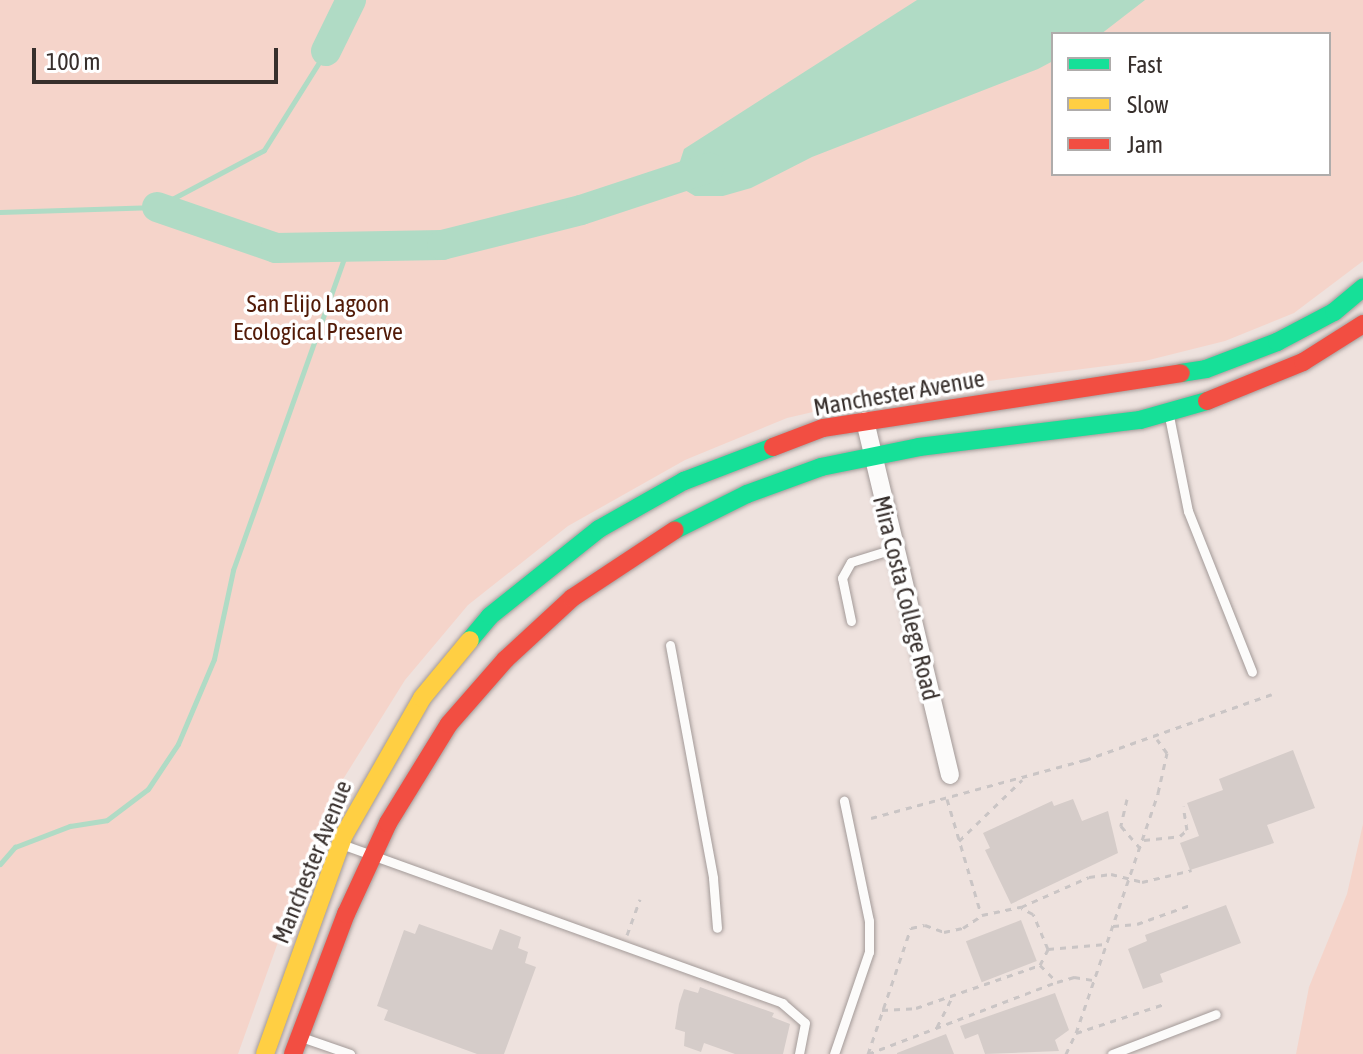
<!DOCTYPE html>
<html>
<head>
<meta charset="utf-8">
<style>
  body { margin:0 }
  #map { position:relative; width:1363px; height:1054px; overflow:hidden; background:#eee2de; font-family:"Asap Condensed",sans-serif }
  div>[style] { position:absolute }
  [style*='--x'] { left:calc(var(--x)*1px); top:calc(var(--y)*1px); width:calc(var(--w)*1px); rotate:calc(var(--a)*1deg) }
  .green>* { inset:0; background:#f5d4ca }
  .water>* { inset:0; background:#b0dbc5 }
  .stream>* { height:5px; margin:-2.5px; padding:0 2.5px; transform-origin:2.5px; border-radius:2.5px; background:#b0dbc5 }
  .river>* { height:30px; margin:-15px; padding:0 15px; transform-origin:15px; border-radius:15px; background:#b0dbc5 }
  .building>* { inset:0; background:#d5ccc9; transform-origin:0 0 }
  .path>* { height:3px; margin-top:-1.5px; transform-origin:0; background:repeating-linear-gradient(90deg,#cac5c5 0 6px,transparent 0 12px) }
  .roads { filter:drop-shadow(0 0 2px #a39a98) drop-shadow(0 0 2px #a39a98) }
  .lane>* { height:9px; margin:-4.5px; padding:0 4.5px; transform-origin:4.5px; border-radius:4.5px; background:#fcfbfa }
  .street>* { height:18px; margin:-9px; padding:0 9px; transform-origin:9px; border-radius:9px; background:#fcfbfa }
  .fast>* { height:18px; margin:-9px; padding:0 9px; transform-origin:9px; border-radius:9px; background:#16e098 }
  .slow>* { height:18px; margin:-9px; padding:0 9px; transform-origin:9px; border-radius:9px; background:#ffcf43 }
  .jam>* { height:18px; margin:-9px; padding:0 9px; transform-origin:9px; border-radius:9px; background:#f24e42 }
  span { translate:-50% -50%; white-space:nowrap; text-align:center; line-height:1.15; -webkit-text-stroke:7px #fff; paint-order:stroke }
  .park-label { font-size:24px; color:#511a07 }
  .street-label { font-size:24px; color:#372f2c }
  .legend { position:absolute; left:1051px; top:32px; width:280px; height:144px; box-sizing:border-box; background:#fff; border:2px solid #afacab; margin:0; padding:10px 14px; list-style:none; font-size:24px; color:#372f2c }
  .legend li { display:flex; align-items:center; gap:16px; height:40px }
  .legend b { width:40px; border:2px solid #afacab }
  .scale { position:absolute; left:32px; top:48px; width:246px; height:36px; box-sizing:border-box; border:4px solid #372f2c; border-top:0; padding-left:10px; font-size:24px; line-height:28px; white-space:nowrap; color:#372f2c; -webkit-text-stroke:6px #fff; paint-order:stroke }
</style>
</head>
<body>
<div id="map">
  <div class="green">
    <i style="clip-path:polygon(evenodd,0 0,1363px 0,1363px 261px,1294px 313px,1225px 341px,1145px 361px,895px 393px,787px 418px,685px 460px,568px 526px,468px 605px,405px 680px,327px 805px,238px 1054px,0 1054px,0 0,1053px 34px,1329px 34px,1329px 174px,1053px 174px,1053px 34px)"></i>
    <i style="clip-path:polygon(1363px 824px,1363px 1054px,1296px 1054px,1309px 987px,1347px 894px)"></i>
  </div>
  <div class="water">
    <i style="clip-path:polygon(917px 0,1145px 0,1101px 34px,1053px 34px,1053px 61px,1038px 69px,812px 157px,751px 188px,723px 196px,695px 196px,673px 183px,684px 149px)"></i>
  </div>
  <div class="stream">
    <i style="--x:0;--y:212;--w:157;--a:-1.8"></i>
    <i style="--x:157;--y:207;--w:121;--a:-28"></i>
    <i style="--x:264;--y:150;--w:117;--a:-57.9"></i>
    <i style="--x:0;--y:864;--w:23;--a:-49"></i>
    <i style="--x:15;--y:847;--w:59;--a:-20.9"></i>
    <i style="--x:70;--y:826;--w:37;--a:-9"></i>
    <i style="--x:107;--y:820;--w:51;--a:-37.1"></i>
    <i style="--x:148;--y:789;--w:54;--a:-56.3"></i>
    <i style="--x:178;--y:744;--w:92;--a:-67"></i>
    <i style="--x:214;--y:659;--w:91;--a:-77.9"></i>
    <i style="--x:233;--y:570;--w:343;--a:-70.4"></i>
  </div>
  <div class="river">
    <i style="--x:326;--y:51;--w:57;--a:-63.9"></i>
    <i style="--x:157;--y:207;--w:126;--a:19"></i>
    <i style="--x:276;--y:248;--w:166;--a:-1"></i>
    <i style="--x:442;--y:245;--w:143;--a:-14.1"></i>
    <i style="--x:581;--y:210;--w:135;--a:-18.2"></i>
  </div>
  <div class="building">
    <i style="clip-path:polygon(1293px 750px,1315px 808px,1267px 825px,1274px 843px,1190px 870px,1180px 843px,1199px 836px,1187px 803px,1223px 790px,1219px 779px)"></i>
    <i style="clip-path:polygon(1073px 799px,1082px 821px,1108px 811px,1118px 853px,1011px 904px,985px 850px,990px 848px,983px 833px,1052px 801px,1054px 806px)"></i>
    <i style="clip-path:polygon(1226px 905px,1241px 943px,1160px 974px,1163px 982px,1143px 989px,1128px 949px,1147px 941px,1145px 935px)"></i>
    <i style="left:1021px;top:920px;width:44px;height:59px;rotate:69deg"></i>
    <i style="clip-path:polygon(419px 924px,492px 950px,500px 929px,521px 937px,518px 948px,528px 952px,525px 963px,536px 967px,504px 1054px,477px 1054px,384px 1020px,388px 1010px,377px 1006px,404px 930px,415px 934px)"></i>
    <i style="clip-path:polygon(700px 987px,774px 1013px,772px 1017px,790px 1024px,783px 1054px,735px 1054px,704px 1043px,701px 1052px,684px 1046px,685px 1032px,675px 1029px,679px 1004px,684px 989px,698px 993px)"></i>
    <i style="clip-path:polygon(1055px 993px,1069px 1030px,1055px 1040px,1059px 1051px,985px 1054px,978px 1034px,965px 1039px,960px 1026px)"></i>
    <i style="clip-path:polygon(946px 1034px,954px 1054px,897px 1054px,897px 1053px)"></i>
  </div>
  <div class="path">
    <i style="--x:947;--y:799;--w:120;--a:73.5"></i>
    <i style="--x:1127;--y:799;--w:28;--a:103"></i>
    <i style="--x:1121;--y:826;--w:30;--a:49"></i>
    <i style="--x:871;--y:818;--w:222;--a:-15.2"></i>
    <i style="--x:1085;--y:760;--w:198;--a:-19.4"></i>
    <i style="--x:1144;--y:840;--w:36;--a:-6"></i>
    <i style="--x:1180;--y:836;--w:9;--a:-41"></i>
    <i style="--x:1187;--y:830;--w:24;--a:-99"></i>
    <i style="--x:959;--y:841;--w:88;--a:-44.1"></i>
    <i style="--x:1113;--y:926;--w:24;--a:-5"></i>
    <i style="--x:1137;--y:924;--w:59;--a:-19.7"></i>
    <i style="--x:627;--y:935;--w:38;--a:-70"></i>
    <i style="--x:1048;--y:949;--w:58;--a:-4.9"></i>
    <i style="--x:1040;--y:965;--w:24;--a:45"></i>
    <i style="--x:882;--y:1010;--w:34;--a:-3"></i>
    <i style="--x:916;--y:1008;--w:131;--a:-19.1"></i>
    <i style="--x:1040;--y:965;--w:18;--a:-63"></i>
    <i style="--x:1048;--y:949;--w:38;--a:-113"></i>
    <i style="--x:1033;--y:914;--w:13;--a:-153"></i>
    <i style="--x:937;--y:1027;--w:36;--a:-63"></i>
    <i style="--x:1076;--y:1033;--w:254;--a:-71.1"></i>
    <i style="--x:1158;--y:793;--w:41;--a:-77.3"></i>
    <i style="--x:1167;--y:753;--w:17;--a:-126"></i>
    <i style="--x:868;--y:1054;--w:133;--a:-71.2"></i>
    <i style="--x:911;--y:928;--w:14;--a:-12"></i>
    <i style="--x:925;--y:925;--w:20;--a:20"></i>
    <i style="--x:944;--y:932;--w:19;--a:-12"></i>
    <i style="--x:963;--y:928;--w:23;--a:-34"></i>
    <i style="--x:982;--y:915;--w:40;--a:-12"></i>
    <i style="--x:1021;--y:907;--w:74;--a:-23.8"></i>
    <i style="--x:1089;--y:877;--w:22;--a:-8"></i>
    <i style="--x:1111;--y:874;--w:32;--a:14"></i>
    <i style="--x:1142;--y:882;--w:51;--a:-13.5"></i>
    <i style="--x:868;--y:1054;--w:202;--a:-20.9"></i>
    <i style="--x:1057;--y:982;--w:18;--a:-16"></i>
    <i style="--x:1074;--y:977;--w:20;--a:9"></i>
    <i style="--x:1066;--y:1054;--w:23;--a:-65"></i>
    <i style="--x:1076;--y:1033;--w:93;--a:-18.2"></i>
  </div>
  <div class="roads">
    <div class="lane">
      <i style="--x:1169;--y:416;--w:97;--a:78.7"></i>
      <i style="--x:1188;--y:511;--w:173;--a:68.3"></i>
      <i style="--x:851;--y:621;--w:44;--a:-101.8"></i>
      <i style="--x:842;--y:578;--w:18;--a:-61"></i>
      <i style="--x:851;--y:562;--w:44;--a:-17.2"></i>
      <i style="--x:670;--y:645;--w:237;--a:79.5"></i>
      <i style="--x:713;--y:878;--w:50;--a:85.4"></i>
      <i style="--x:344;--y:845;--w:466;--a:19.8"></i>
      <i style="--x:782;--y:1003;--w:30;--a:41"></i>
      <i style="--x:805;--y:1023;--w:32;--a:101"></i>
      <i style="--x:304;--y:1038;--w:49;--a:19.2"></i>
      <i style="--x:834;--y:1054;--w:108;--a:-71.1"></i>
      <i style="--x:869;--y:952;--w:31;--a:-90"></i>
      <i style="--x:869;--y:921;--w:123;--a:-101.8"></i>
      <i style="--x:1112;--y:1054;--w:111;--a:-21"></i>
    </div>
    <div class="street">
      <i style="--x:865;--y:421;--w:364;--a:76.5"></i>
    </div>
    <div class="fast">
      <i style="--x:1181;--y:373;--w:25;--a:-9"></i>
      <i style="--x:1206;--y:369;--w:76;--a:-20.8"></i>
      <i style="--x:1277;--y:342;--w:64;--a:-27.8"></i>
      <i style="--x:1334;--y:312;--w:38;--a:-40"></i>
      <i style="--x:675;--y:530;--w:80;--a:-26.6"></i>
      <i style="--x:747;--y:494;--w:79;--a:-20"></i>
      <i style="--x:821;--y:467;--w:100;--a:-11.5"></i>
      <i style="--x:919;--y:447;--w:223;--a:-7"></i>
      <i style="--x:1140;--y:420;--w:70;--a:-15.8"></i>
      <i style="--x:470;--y:640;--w:31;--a:-50"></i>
      <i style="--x:490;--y:616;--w:139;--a:-38.6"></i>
      <i style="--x:599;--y:529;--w:98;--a:-29.5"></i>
      <i style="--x:684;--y:481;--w:95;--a:-20.9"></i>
    </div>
    <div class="slow">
      <i style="--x:265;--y:1054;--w:233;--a:-70.2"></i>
      <i style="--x:344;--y:835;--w:158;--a:-60.3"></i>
      <i style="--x:422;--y:698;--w:75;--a:-50.4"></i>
    </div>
    <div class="jam">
      <i style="--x:1207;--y:401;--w:104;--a:-22.1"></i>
      <i style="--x:1303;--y:362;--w:71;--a:-32.3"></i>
      <i style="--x:773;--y:447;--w:53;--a:-20.8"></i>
      <i style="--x:823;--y:428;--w:362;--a:-8.7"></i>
      <i style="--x:293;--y:1054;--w:150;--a:-69.3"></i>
      <i style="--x:346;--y:914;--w:100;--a:-65.2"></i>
      <i style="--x:388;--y:823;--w:116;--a:-58.4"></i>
      <i style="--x:449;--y:724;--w:86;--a:-48.8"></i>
      <i style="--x:506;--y:659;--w:90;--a:-42.7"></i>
      <i style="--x:572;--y:598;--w:123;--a:-33.4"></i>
    </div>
  </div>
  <div class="park-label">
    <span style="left:318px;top:318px">San Elijo Lagoon<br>Ecological Preserve</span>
  </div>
  <div class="street-label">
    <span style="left:899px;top:393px;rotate:-10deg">Manchester Avenue</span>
    <span style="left:906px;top:598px;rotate:76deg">Mira Costa College Road</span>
    <span style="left:312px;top:862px;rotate:-68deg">Manchester Avenue</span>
  </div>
  <ul class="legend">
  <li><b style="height:10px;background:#16e098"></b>Fast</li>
  <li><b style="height:10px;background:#ffcf43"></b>Slow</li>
  <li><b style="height:10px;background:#f24e42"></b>Jam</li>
  </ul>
  <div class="scale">100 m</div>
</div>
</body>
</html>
